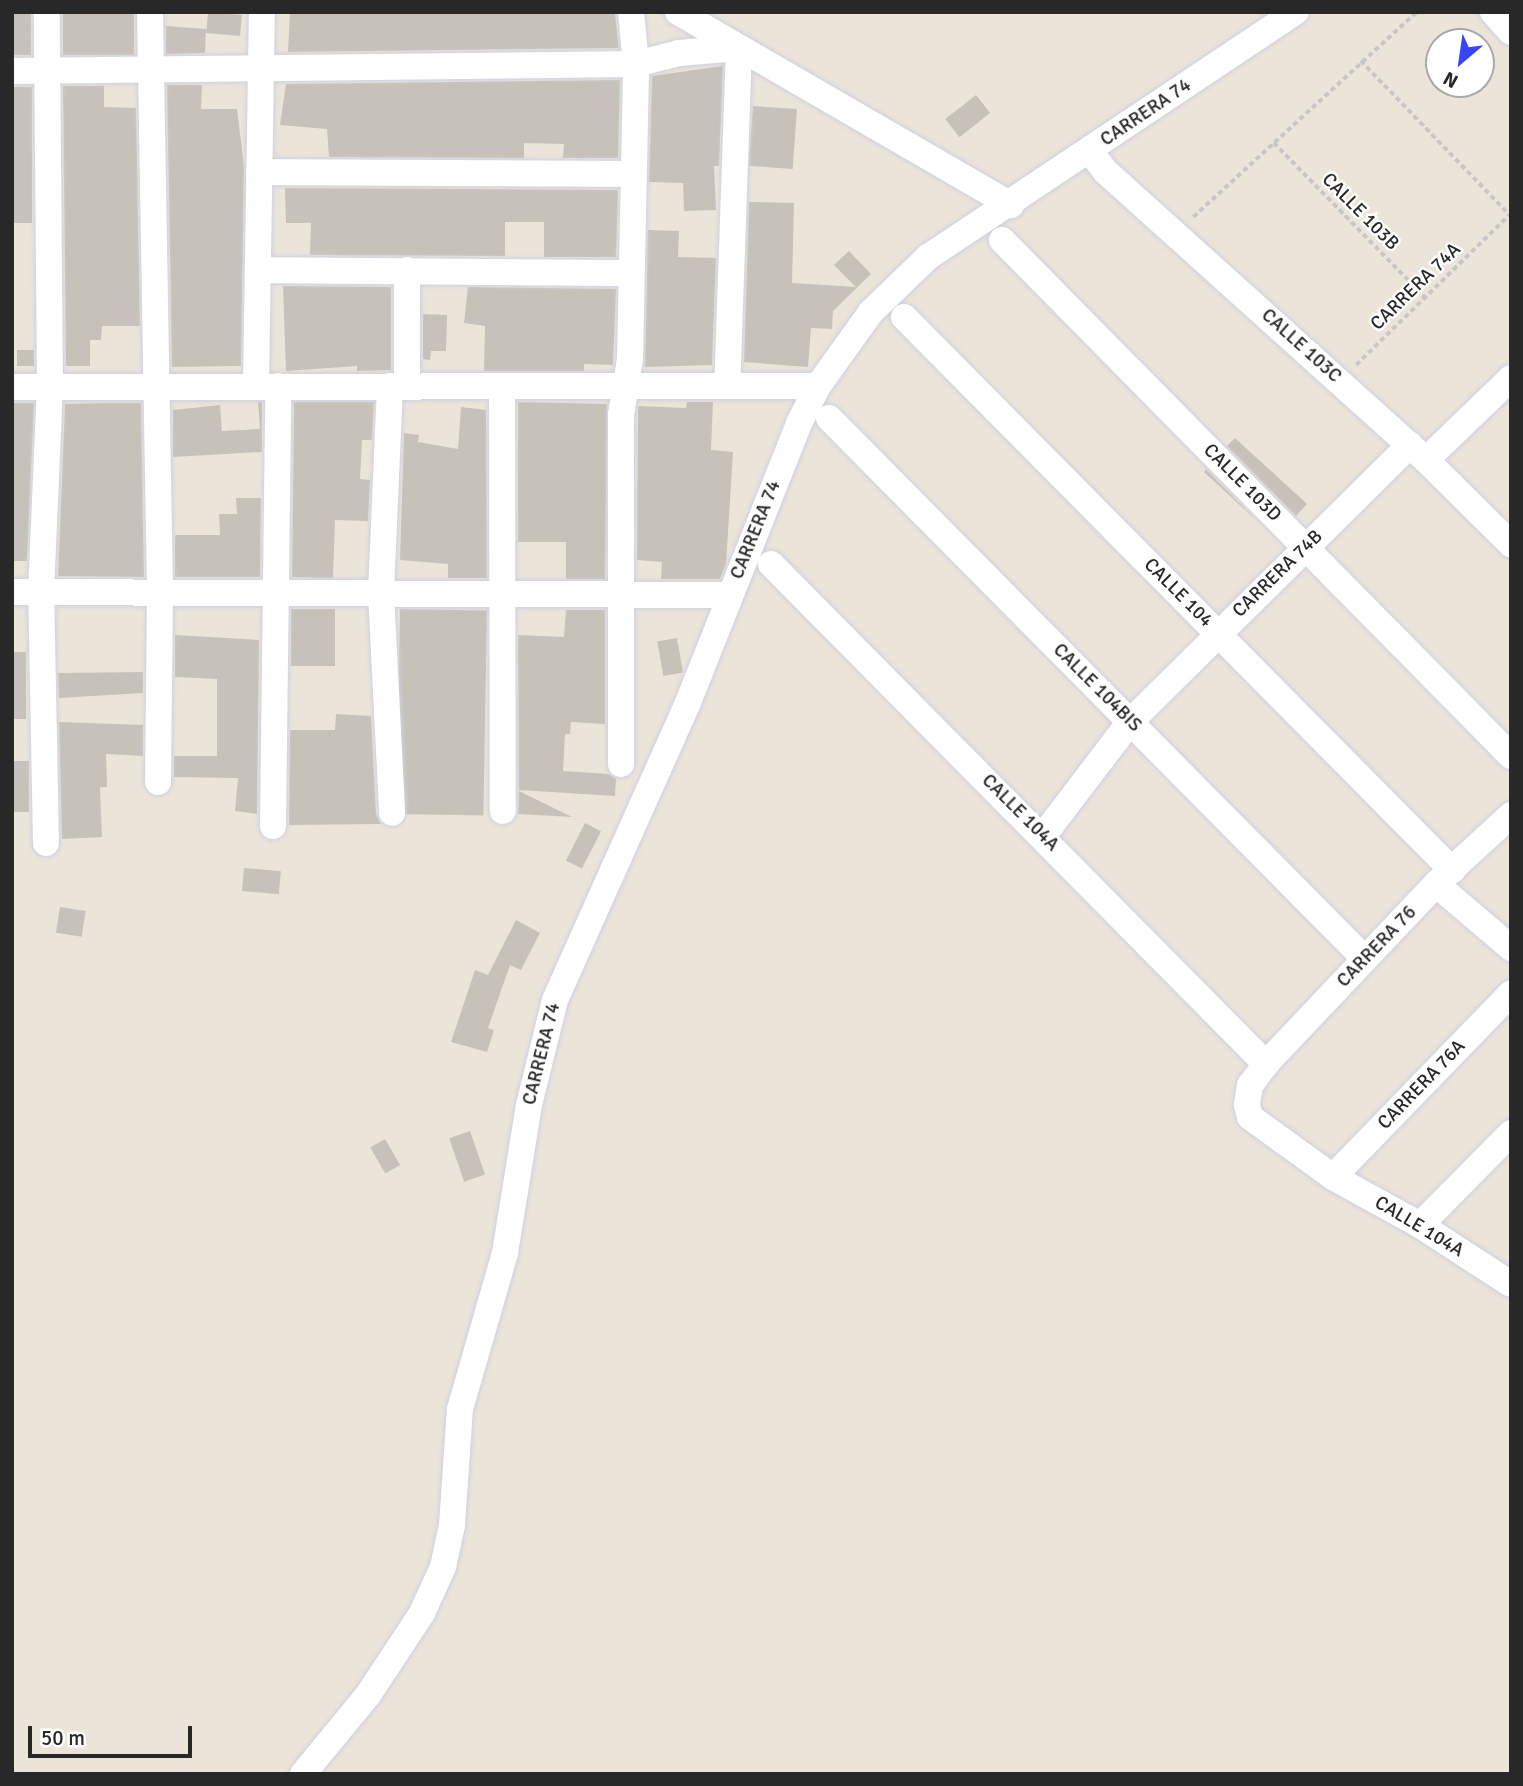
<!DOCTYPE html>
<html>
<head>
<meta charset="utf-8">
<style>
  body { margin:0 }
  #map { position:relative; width:1523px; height:1786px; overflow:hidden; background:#ebe5d9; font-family:Signika,sans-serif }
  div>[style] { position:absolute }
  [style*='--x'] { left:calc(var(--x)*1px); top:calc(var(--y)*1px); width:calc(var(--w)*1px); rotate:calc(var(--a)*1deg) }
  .building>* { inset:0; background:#c6c2b9; transform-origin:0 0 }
  .path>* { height:3.5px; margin-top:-1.75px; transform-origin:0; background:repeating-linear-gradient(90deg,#c7c7c7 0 5px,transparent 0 8.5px) }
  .roads { filter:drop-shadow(0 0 2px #cfd0e1) drop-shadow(0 0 2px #cfd0e1) }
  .minor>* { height:26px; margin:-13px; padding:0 13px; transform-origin:13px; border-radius:13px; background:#fff }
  span { translate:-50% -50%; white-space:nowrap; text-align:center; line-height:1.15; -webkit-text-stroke:5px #fff; paint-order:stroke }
  .street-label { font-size:19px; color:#282828 }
  .frame { position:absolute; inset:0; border:14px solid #282828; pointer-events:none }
  .north { position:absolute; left:1425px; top:28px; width:70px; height:70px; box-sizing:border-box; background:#fff; border:2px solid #a9a9a9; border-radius:50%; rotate:209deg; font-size:19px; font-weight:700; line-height:28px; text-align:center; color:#282828 }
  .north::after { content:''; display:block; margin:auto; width:24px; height:32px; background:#3745fa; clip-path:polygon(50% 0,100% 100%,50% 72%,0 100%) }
  .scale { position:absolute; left:28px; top:1726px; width:164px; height:32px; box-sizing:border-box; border:4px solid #282828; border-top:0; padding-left:9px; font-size:21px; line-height:24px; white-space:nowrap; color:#282828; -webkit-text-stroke:5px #fff; paint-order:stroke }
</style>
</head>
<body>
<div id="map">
  <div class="building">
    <i style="left:12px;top:12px;width:19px;height:43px"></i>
    <i style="left:63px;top:12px;width:71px;height:43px"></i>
    <i style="left:208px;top:12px;width:34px;height:21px;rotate:5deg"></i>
    <i style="clip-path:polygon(290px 12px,615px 14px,619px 48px,288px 52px)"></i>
    <i style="clip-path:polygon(166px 26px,206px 29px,205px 53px,166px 54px)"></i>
    <i style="clip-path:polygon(723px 66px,719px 166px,714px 166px,716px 210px,684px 211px,683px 183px,649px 182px,652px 76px)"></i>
    <i style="clip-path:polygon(620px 80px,618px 158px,563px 158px,564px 144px,524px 143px,524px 158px,329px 157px,327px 129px,280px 125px,286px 84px)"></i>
    <i style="clip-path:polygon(167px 85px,202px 85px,201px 109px,237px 109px,244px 167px,241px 366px,172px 367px)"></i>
    <i style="clip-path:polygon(63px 86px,104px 86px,104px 107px,136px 108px,140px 326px,102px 326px,101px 340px,90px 340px,90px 366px,66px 366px)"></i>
    <i style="left:12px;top:87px;width:20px;height:136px"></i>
    <i style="left:976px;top:95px;width:23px;height:39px;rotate:52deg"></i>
    <i style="left:753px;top:106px;width:44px;height:60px;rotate:4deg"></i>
    <i style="clip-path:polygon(285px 188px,618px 190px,616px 257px,544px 257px,544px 222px,505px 222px,505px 256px,310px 255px,311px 223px,286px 223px)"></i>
    <i style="clip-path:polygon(749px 202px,794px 203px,792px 283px,856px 287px,834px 265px,849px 251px,871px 274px,833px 311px,832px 329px,811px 328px,808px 367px,744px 362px)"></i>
    <i style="clip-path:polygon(648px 230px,679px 231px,678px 257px,716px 258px,712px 365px,645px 367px)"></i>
    <i style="clip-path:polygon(283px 286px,391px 287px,391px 370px,357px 371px,357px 366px,286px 371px)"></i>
    <i style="clip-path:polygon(468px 287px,616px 289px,613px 365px,584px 364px,584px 371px,484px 371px,485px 326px,464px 323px)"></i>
    <i style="clip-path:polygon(423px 314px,447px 315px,446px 351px,431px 351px,430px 360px,423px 359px)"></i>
    <i style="left:34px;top:350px;width:16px;height:17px;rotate:90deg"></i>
    <i style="clip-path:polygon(258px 402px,262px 402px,262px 452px,173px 457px,173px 410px,220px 405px,222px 431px,260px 429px)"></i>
    <i style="clip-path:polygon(294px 402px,374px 402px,372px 440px,362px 440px,360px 479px,370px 480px,368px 521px,335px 520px,333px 578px,292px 577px)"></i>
    <i style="clip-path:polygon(518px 402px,607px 404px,605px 579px,566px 579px,566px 542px,518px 542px)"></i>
    <i style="clip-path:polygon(687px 402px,713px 402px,711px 450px,733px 452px,726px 564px,720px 579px,661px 579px,662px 562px,637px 560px,638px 406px,686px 408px)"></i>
    <i style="clip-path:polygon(12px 403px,34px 403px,27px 561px,12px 561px)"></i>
    <i style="clip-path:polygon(106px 403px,141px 403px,144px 577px,58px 576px,65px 404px)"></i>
    <i style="clip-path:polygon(461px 407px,486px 410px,487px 578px,448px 578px,448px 564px,400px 560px,404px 433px,419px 435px,418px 442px,458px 449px)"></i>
    <i style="clip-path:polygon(1235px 438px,1307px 504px,1296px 516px,1227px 446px)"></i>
    <i style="clip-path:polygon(1206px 469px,1256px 520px,1204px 472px)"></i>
    <i style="clip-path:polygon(236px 498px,261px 498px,260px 577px,175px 577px,175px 535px,220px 535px,219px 514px,237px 514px)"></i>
    <i style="left:291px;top:609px;width:44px;height:57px"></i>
    <i style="left:400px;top:609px;width:87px;height:205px;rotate:1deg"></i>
    <i style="clip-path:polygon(566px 610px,605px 610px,605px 724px,571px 722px,570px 734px,565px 734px,563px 771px,609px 774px,616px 779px,615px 796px,519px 790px,518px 635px,564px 637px)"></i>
    <i style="clip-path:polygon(175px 635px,259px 640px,257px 814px,235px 811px,238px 778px,174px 777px,174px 756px,217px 756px,217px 679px,175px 677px)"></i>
    <i style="left:677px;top:638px;width:35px;height:20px;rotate:80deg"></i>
    <i style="left:12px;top:652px;width:14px;height:67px"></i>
    <i style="clip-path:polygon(143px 672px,143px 693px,59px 698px,58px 673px)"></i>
    <i style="clip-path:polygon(336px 714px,371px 716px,376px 814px,381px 824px,289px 825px,290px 730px,335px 730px)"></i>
    <i style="clip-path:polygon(59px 722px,143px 725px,143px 756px,106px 754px,107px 787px,100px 787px,102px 837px,62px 839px)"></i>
    <i style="left:12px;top:761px;width:17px;height:51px"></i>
    <i style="clip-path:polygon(519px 791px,572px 817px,518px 814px)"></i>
    <i style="left:585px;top:823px;width:18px;height:42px;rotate:27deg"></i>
    <i style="left:244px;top:868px;width:37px;height:23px;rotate:5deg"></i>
    <i style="left:60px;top:907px;width:26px;height:26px;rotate:9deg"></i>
    <i style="clip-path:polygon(516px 920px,540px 933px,521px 970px,510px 965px,488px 1028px,494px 1030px,487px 1052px,451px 1042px,475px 970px,488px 975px)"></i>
    <i style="left:470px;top:1131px;width:46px;height:22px;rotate:71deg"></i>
    <i style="left:385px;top:1139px;width:30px;height:17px;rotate:60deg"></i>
  </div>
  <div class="path">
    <i style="--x:1361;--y:61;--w:213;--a:46"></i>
    <i style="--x:1274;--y:143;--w:219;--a:45.6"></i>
    <i style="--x:1193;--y:217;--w:304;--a:-42.5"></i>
    <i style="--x:1356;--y:365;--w:217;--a:-44.4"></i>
  </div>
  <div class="roads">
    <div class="minor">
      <i style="--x:150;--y:12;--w:580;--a:89.01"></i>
      <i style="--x:160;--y:592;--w:190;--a:90.6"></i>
      <i style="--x:678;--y:12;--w:385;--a:30.1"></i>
      <i style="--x:1493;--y:12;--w:27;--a:48"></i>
      <i style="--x:12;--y:71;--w:624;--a:-0.64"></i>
      <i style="--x:636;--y:64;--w:44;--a:-14.3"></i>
      <i style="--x:679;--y:53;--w:60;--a:-4.8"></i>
      <i style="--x:739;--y:48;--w:337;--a:92"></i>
      <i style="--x:1090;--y:151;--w:25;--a:53"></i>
      <i style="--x:1105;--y:171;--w:432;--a:42"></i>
      <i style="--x:1426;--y:460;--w:120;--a:44.7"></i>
      <i style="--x:259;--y:172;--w:373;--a:0.3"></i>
      <i style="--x:1002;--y:240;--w:725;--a:45.39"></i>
      <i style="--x:258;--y:270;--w:371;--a:0.5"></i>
      <i style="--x:407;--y:270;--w:116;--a:90"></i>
      <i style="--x:904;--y:317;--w:779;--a:45.26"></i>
      <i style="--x:256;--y:386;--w:374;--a:-89.1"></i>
      <i style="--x:390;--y:386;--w:207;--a:92.5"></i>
      <i style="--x:381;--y:593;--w:220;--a:87.1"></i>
      <i style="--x:502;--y:386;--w:425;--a:89.9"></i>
      <i style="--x:12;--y:387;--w:806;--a:-0.07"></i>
      <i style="--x:829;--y:418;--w:760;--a:45.27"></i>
      <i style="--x:1426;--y:460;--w:118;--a:-44"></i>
      <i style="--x:771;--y:564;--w:704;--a:45.29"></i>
      <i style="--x:12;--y:592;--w:718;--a:0.24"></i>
      <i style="--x:621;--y:764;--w:349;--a:-90"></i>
      <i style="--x:621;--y:415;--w:57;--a:-80.9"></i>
      <i style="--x:630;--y:359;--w:295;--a:-88.8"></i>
      <i style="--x:636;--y:64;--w:52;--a:-95.5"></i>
      <i style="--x:1511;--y:815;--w:102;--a:137.4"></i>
      <i style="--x:1436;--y:884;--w:248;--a:133.4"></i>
      <i style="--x:1266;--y:1064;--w:26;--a:127"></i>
      <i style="--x:1250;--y:1085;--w:20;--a:99"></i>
      <i style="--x:1247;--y:1105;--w:12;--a:76"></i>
      <i style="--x:1250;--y:1117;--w:102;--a:35.9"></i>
      <i style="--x:1333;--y:1177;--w:99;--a:28.9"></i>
      <i style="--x:1420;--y:1225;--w:108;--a:33"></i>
      <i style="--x:273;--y:826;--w:440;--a:-89.3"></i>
      <i style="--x:1043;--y:836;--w:143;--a:-52.7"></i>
      <i style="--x:1130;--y:722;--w:394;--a:-44.7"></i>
      <i style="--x:46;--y:843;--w:251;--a:-91.1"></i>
      <i style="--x:41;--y:592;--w:205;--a:-87.5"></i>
      <i style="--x:50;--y:387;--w:375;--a:-90.5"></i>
      <i style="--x:1436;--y:884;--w:99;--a:40.5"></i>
      <i style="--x:1333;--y:1177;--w:256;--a:-45.9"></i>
      <i style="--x:1420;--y:1225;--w:129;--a:-45.3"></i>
      <i style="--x:303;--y:1774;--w:102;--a:-50.6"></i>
      <i style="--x:368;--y:1695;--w:98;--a:-56.6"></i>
      <i style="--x:422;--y:1613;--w:51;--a:-65.5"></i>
      <i style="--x:443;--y:1567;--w:43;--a:-77.9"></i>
      <i style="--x:452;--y:1525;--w:116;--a:-86.1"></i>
      <i style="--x:460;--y:1409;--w:162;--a:-73.9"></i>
      <i style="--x:505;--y:1253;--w:150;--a:-80.8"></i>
      <i style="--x:529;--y:1105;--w:108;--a:-76.1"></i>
      <i style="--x:555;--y:1000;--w:323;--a:-65.9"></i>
      <i style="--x:687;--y:705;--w:303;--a:-68.3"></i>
      <i style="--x:799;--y:423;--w:42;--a:-62.8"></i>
      <i style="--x:818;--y:386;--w:91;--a:-54.4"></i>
      <i style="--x:871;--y:312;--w:79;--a:-44"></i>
      <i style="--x:928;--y:257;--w:442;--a:-33.7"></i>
    </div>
  </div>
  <div class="street-label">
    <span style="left:1146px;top:113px;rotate:-34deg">CARRERA 74</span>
    <span style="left:1360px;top:212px;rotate:45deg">CALLE 103B</span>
    <span style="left:1416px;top:287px;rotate:-44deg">CARRERA 74A</span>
    <span style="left:1301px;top:346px;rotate:42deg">CALLE 103C</span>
    <span style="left:1242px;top:483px;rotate:45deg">CALLE 103D</span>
    <span style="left:756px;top:530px;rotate:-68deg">CARRERA 74</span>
    <span style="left:1278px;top:574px;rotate:-44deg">CARRERA 74B</span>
    <span style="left:1178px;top:593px;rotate:45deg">CALLE 104</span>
    <span style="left:1097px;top:688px;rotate:45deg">CALLE 104BIS</span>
    <span style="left:1020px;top:813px;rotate:45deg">CALLE 104A</span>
    <span style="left:1377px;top:947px;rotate:-46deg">CARRERA 76</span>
    <span style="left:542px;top:1054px;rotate:-76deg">CARRERA 74</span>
    <span style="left:1422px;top:1085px;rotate:-46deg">CARRERA 76A</span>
    <span style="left:1419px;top:1227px;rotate:31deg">CALLE 104A</span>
  </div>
  <div class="frame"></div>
  <div class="north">N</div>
  <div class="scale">50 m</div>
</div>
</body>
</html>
